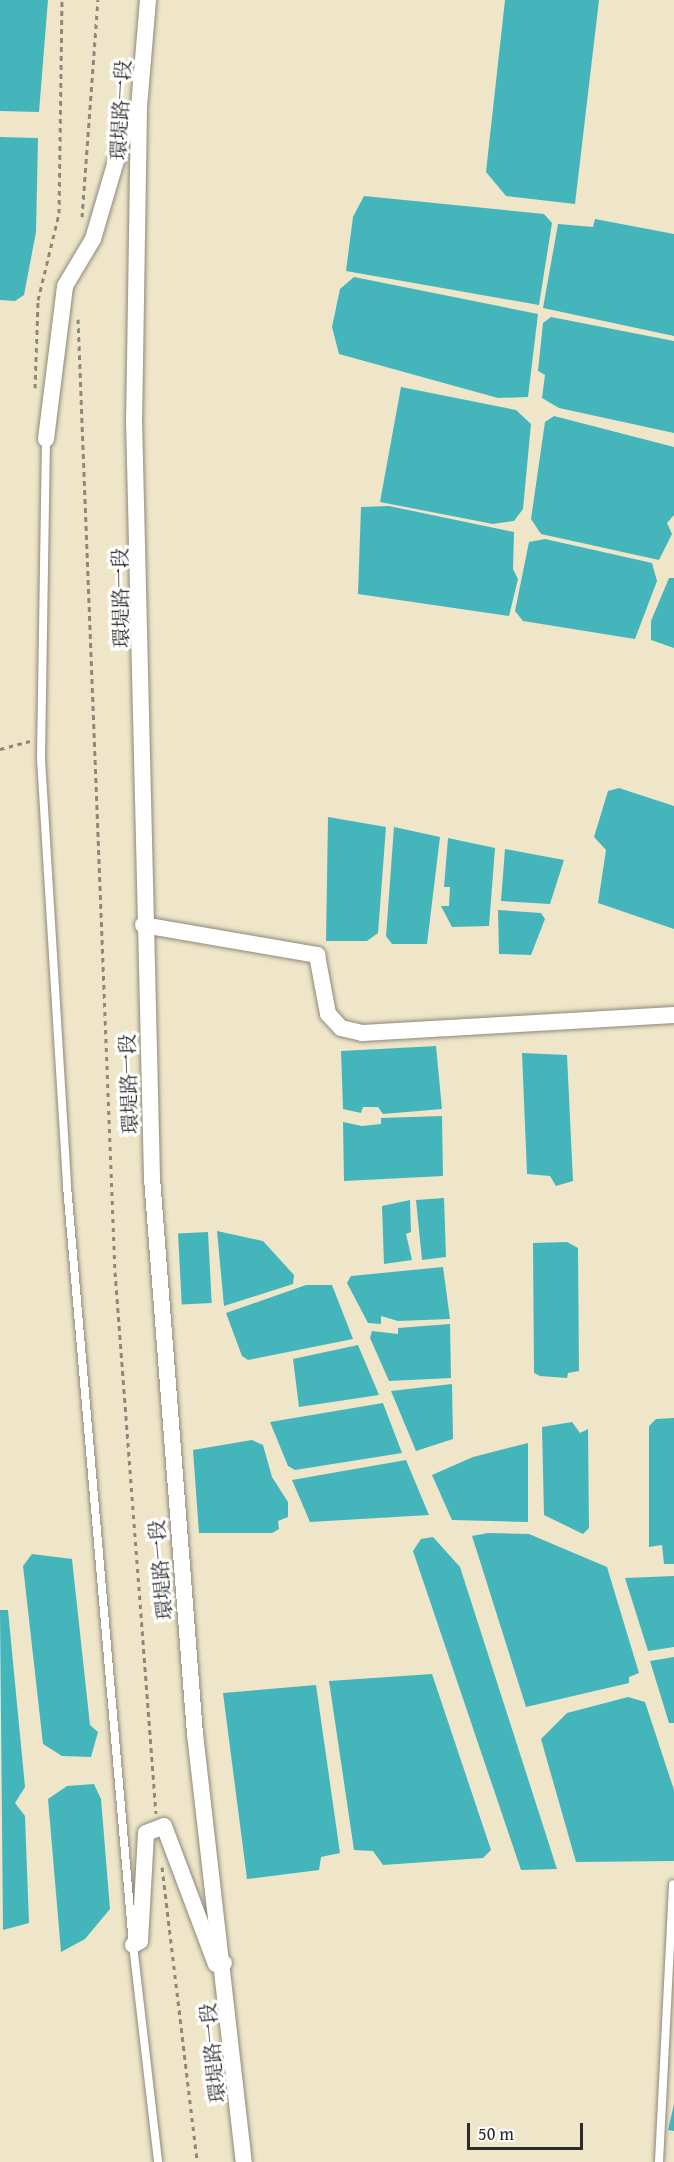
<!DOCTYPE html>
<html>
<head>
<meta charset="utf-8">
<style>
  body { margin:0 }
  #map { position:relative; width:674px; height:2162px; overflow:hidden; background:#efe6c9; font-family:"Gentium Book Plus","Noto Serif TC",serif }
  div>[style] { position:absolute }
  [style*='--x'] { left:calc(var(--x)*1px); top:calc(var(--y)*1px); width:calc(var(--w)*1px); rotate:calc(var(--a)*1deg) }
  .water>* { inset:0; background:#45b5bc; transform-origin:0 0 }
  .path>* { height:3px; margin-top:-1.5px; transform-origin:0; background:repeating-linear-gradient(90deg,#8d887a 0 4.5px,transparent 0 9px) }
  .roads { filter:drop-shadow(0 0 2px #8d887a) drop-shadow(0 0 2px #8d887a) }
  .service>* { height:8px; margin:-4px; padding:0 4px; transform-origin:4px; border-radius:4px; background:#fff }
  .minor>* { height:16px; margin:-8px; padding:0 8px; transform-origin:8px; border-radius:8px; background:#fff }
  span { translate:-50% -50%; white-space:nowrap; text-align:center; line-height:1.15; -webkit-text-stroke:6px #fff; paint-order:stroke }
  .street-label { font-size:20px; color:#2b2b2b }
  .scale { position:absolute; left:467px; top:2123px; width:116px; height:27px; box-sizing:border-box; border:3px solid #2b2b2b; border-top:0; padding-left:8px; font-size:18px; line-height:21px; white-space:nowrap; color:#2b2b2b; -webkit-text-stroke:4px #fff; paint-order:stroke }
</style>
</head>
<body>
<div id="map">
  <div class="water">
    <i style="clip-path:polygon(0 0,48px 0,39px 112px,0 111px)"></i>
    <i style="clip-path:polygon(505px 0,599px 0,575px 204px,506px 196px,486px 172px)"></i>
    <i style="clip-path:polygon(0 137px,38px 138px,36px 232px,24px 295px,15px 301px,0 300px)"></i>
    <i style="clip-path:polygon(364px 196px,544px 214px,552px 223px,539px 305px,346px 271px,353px 217px)"></i>
    <i style="clip-path:polygon(595px 219px,674px 234px,674px 336px,543px 308px,558px 224px,593px 227px)"></i>
    <i style="clip-path:polygon(354px 277px,538px 314px,528px 397px,498px 398px,339px 354px,332px 327px,340px 289px)"></i>
    <i style="clip-path:polygon(551px 317px,674px 341px,674px 433px,559px 408px,542px 398px,545px 375px,538px 371px,543px 323px)"></i>
    <i style="clip-path:polygon(401px 387px,516px 410px,531px 424px,523px 509px,514px 521px,493px 524px,380px 502px)"></i>
    <i style="clip-path:polygon(554px 416px,674px 447px,674px 515px,667px 523px,672px 534px,659px 560px,541px 534px,531px 519px,545px 422px)"></i>
    <i style="clip-path:polygon(389px 506px,514px 532px,513px 569px,518px 579px,509px 616px,358px 594px,361px 507px)"></i>
    <i style="clip-path:polygon(545px 539px,652px 563px,657px 581px,635px 639px,523px 621px,515px 611px,529px 542px)"></i>
    <i style="clip-path:polygon(669px 578px,674px 578px,674px 648px,651px 640px,651px 621px)"></i>
    <i style="clip-path:polygon(619px 788px,674px 806px,674px 929px,598px 903px,606px 850px,594px 837px,608px 791px)"></i>
    <i style="clip-path:polygon(328px 817px,386px 827px,378px 933px,367px 941px,326px 941px)"></i>
    <i style="clip-path:polygon(394px 827px,440px 837px,427px 944px,392px 944px,386px 936px)"></i>
    <i style="clip-path:polygon(448px 838px,495px 848px,489px 926px,452px 927px,441px 906px,449px 906px,450px 887px,444px 887px)"></i>
    <i style="clip-path:polygon(505px 849px,564px 860px,550px 904px,501px 901px)"></i>
    <i style="clip-path:polygon(498px 910px,541px 913px,545px 919px,531px 955px,499px 954px)"></i>
    <i style="clip-path:polygon(436px 1046px,442px 1109px,383px 1114px,378px 1107px,363px 1107px,361px 1113px,343px 1109px,341px 1051px)"></i>
    <i style="clip-path:polygon(522px 1053px,567px 1055px,573px 1181px,556px 1186px,550px 1176px,527px 1174px)"></i>
    <i style="clip-path:polygon(442px 1116px,443px 1176px,344px 1181px,343px 1122px,362px 1126px,381px 1124px,381px 1118px)"></i>
    <i style="clip-path:polygon(444px 1198px,446px 1257px,422px 1260px,416px 1200px)"></i>
    <i style="clip-path:polygon(410px 1200px,411px 1232px,406px 1234px,412px 1260px,384px 1264px,382px 1206px)"></i>
    <i style="clip-path:polygon(217px 1231px,263px 1241px,294px 1275px,293px 1284px,224px 1306px)"></i>
    <i style="left:208px;top:1232px;width:71px;height:30px;rotate:87deg"></i>
    <i style="clip-path:polygon(567px 1242px,578px 1248px,579px 1371px,568px 1373px,567px 1378px,540px 1376px,534px 1373px,533px 1243px)"></i>
    <i style="clip-path:polygon(443px 1267px,450px 1319px,398px 1321px,381px 1316px,381px 1324px,368px 1323px,347px 1283px,351px 1276px)"></i>
    <i style="clip-path:polygon(306px 1285px,332px 1285px,353px 1339px,248px 1360px,242px 1356px,226px 1313px)"></i>
    <i style="clip-path:polygon(450px 1324px,451px 1378px,389px 1381px,370px 1338px,372px 1331px,398px 1334px,398px 1328px)"></i>
    <i style="clip-path:polygon(358px 1345px,379px 1395px,299px 1407px,293px 1359px)"></i>
    <i style="clip-path:polygon(452px 1384px,453px 1439px,416px 1451px,391px 1391px)"></i>
    <i style="clip-path:polygon(383px 1403px,402px 1453px,295px 1470px,288px 1466px,270px 1422px)"></i>
    <i style="clip-path:polygon(674px 1418px,674px 1564px,664px 1564px,662px 1545px,649px 1547px,649px 1426px,656px 1419px)"></i>
    <i style="clip-path:polygon(572px 1422px,580px 1433px,588px 1429px,589px 1528px,583px 1534px,544px 1515px,542px 1427px)"></i>
    <i style="clip-path:polygon(252px 1440px,263px 1445px,272px 1477px,288px 1502px,288px 1517px,278px 1521px,279px 1529px,272px 1533px,199px 1533px,193px 1450px)"></i>
    <i style="clip-path:polygon(528px 1443px,528px 1522px,452px 1520px,432px 1475px,473px 1457px)"></i>
    <i style="clip-path:polygon(406px 1460px,429px 1515px,310px 1522px,292px 1480px)"></i>
    <i style="clip-path:polygon(488px 1533px,529px 1534px,607px 1567px,639px 1673px,629px 1677px,629px 1683px,526px 1707px,472px 1536px)"></i>
    <i style="clip-path:polygon(433px 1537px,460px 1567px,557px 1869px,521px 1870px,413px 1551px,421px 1539px)"></i>
    <i style="clip-path:polygon(32px 1554px,72px 1559px,90px 1725px,98px 1732px,91px 1757px,62px 1756px,43px 1744px,23px 1566px)"></i>
    <i style="clip-path:polygon(674px 1576px,674px 1647px,648px 1651px,625px 1578px)"></i>
    <i style="clip-path:polygon(0 1610px,8px 1610px,25px 1787px,15px 1803px,25px 1816px,29px 1923px,3px 1930px)"></i>
    <i style="clip-path:polygon(674px 1657px,674px 1723px,669px 1723px,650px 1661px)"></i>
    <i style="clip-path:polygon(432px 1674px,491px 1850px,483px 1858px,383px 1865px,373px 1851px,354px 1850px,329px 1681px)"></i>
    <i style="clip-path:polygon(316px 1685px,340px 1853px,321px 1857px,319px 1870px,247px 1879px,223px 1693px)"></i>
    <i style="clip-path:polygon(628px 1697px,645px 1702px,674px 1790px,674px 1861px,576px 1862px,541px 1739px,567px 1713px)"></i>
    <i style="clip-path:polygon(94px 1784px,101px 1799px,110px 1909px,85px 1939px,61px 1952px,48px 1799px,67px 1786px)"></i>
    <i style="clip-path:polygon(674px 2104px,674px 2131px,668px 2130px)"></i>
  </div>
  <div class="path">
    <i style="--x:82;--y:217;--w:218;--a:-85.8"></i>
    <i style="--x:78;--y:319;--w:954;--a:87.78"></i>
    <i style="--x:115;--y:1272;--w:543;--a:85.67"></i>
    <i style="--x:35;--y:388;--w:88;--a:-88"></i>
    <i style="--x:38;--y:300;--w:89;--a:-76.4"></i>
    <i style="--x:59;--y:213;--w:213;--a:-89.2"></i>
    <i style="--x:0;--y:749;--w:31;--a:-15"></i>
    <i style="--x:162;--y:1867;--w:297;--a:83.2"></i>
  </div>
  <div class="roads">
    <div class="service">
      <i style="--x:46;--y:439;--w:320;--a:90.9"></i>
      <i style="--x:41;--y:759;--w:428;--a:86.5"></i>
      <i style="--x:67;--y:1186;--w:762;--a:85.03"></i>
      <i style="--x:133;--y:1945;--w:218;--a:83.4"></i>
      <i style="--x:659;--y:2162;--w:278;--a:-87.1"></i>
    </div>
    <div class="minor">
      <i style="--x:148;--y:0;--w:108;--a:94.8"></i>
      <i style="--x:139;--y:108;--w:311;--a:90.9"></i>
      <i style="--x:134;--y:419;--w:759;--a:88.64"></i>
      <i style="--x:152;--y:1178;--w:558;--a:85.58"></i>
      <i style="--x:195;--y:1734;--w:431;--a:83.5"></i>
      <i style="--x:46;--y:439;--w:154;--a:-82.9"></i>
      <i style="--x:65;--y:286;--w:55;--a:-59.2"></i>
      <i style="--x:93;--y:239;--w:127;--a:-73.6"></i>
      <i style="--x:129;--y:117;--w:13;--a:-42"></i>
      <i style="--x:143;--y:925;--w:177;--a:9.8"></i>
      <i style="--x:317;--y:955;--w:60;--a:79.4"></i>
      <i style="--x:328;--y:1014;--w:19;--a:47"></i>
      <i style="--x:341;--y:1028;--w:22;--a:13"></i>
      <i style="--x:362;--y:1033;--w:313;--a:-3.3"></i>
      <i style="--x:133;--y:1945;--w:8;--a:-30"></i>
      <i style="--x:140;--y:1941;--w:108;--a:-86.8"></i>
      <i style="--x:146;--y:1833;--w:19;--a:-21"></i>
      <i style="--x:164;--y:1826;--w:147;--a:69.4"></i>
      <i style="--x:216;--y:1964;--w:8;--a:-7"></i>
    </div>
  </div>
  <div class="street-label">
    <span style="left:120px;top:110px;rotate:-87deg">環堤路一段</span>
    <span style="left:120px;top:598px;rotate:-91deg">環堤路一段</span>
    <span style="left:128px;top:1084px;rotate:-92deg">環堤路一段</span>
    <span style="left:160px;top:1570px;rotate:-95deg">環堤路一段</span>
    <span style="left:212px;top:2053px;rotate:-96deg">環堤路一段</span>
  </div>
  <div class="scale">50 m</div>
</div>
</body>
</html>
